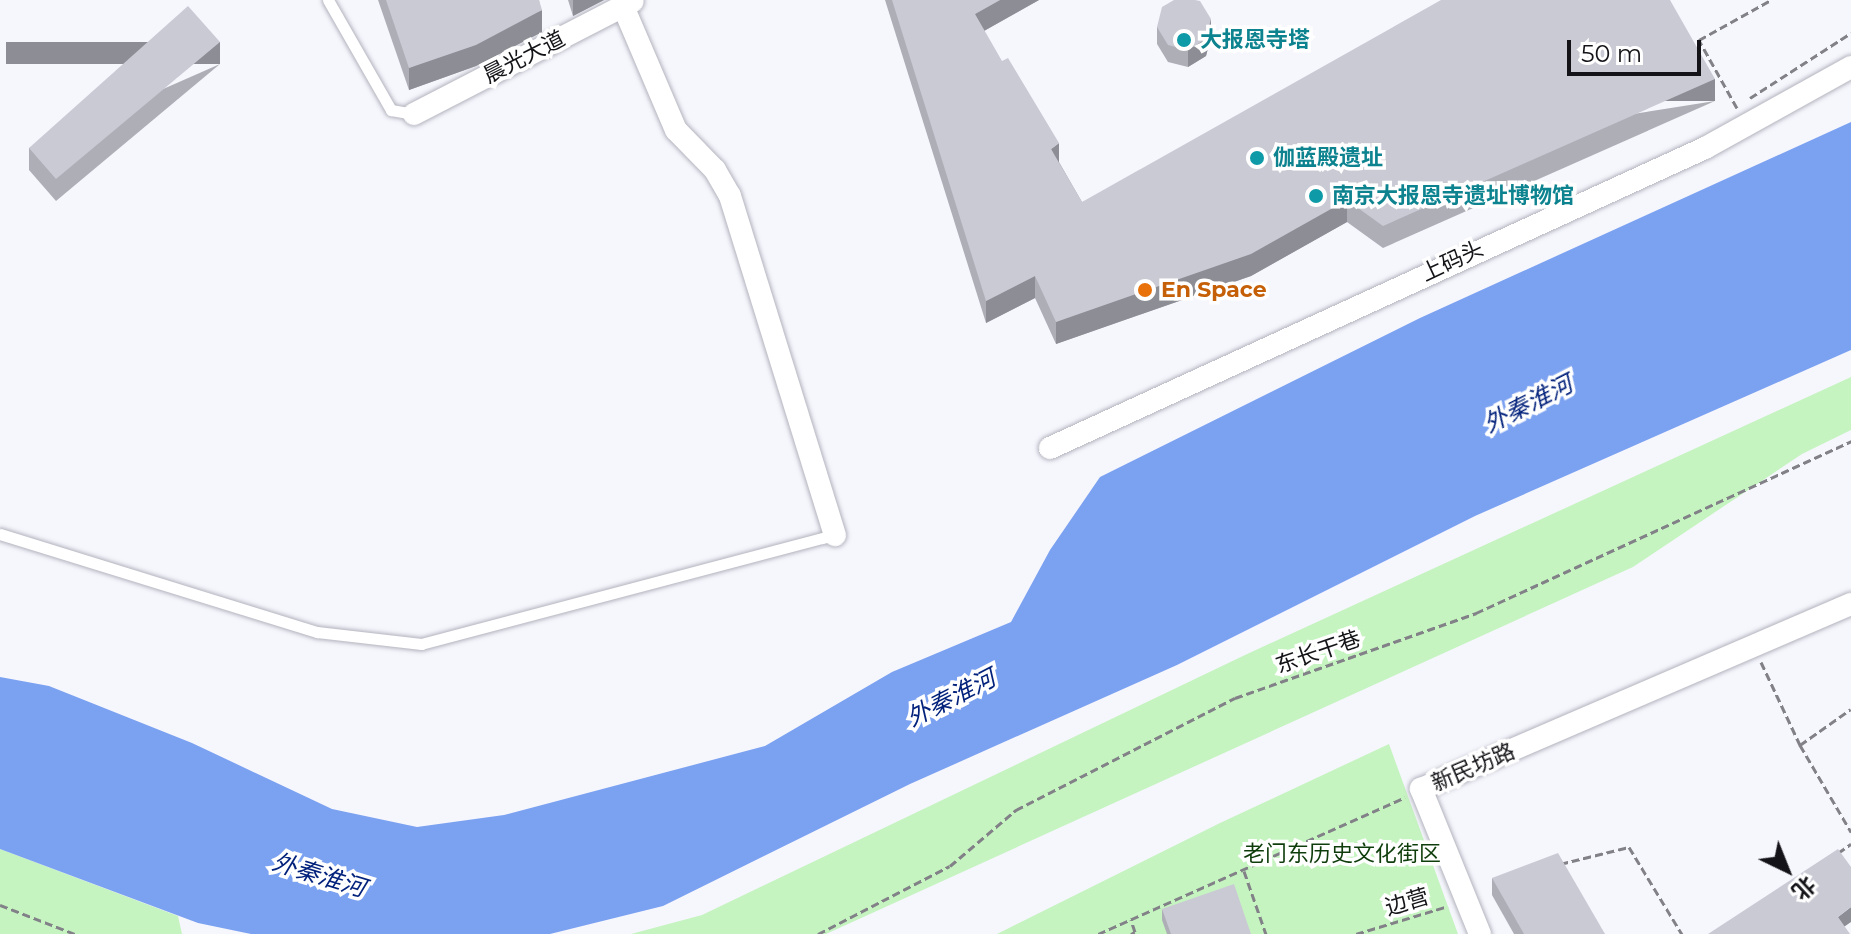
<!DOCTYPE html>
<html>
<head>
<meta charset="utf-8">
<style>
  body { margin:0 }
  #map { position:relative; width:1851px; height:934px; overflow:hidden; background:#f6f6fd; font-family:Montserrat,"Noto Sans SC",sans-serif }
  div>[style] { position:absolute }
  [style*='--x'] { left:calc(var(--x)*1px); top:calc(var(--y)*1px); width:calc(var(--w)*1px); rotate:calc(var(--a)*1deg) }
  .green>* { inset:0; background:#c6f4c1 }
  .water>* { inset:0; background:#7ba1f1 }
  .path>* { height:3px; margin-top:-1.5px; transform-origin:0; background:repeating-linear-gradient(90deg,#818187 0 8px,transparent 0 12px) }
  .roads { filter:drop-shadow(0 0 2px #b3b3be) drop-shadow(0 0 2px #b3b3be) }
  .lane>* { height:11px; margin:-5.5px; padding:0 5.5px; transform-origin:5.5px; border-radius:5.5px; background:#fff }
  .street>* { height:22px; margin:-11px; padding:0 11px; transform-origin:11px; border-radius:11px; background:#fff }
  .wall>* { inset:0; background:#aeaeb7 }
  .shaded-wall>* { inset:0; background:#8d8d95; transform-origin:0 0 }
  .building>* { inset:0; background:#cacad5 }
  .dots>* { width:22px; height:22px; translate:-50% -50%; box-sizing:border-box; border:4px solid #fff; border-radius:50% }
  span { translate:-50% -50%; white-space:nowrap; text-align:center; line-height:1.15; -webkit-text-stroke:7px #fff; paint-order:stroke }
  .culture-label { font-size:22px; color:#0d838f; font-weight:700 }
  .left { translate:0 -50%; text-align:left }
  .street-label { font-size:22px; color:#141418 }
  .food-label { font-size:22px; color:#c56008; font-weight:700 }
  .park-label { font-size:22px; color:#0e3d0b }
  .water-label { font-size:24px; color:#03227c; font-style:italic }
  .north { position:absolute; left:1747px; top:830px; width:80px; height:80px; -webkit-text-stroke:6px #fff; paint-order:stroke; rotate:137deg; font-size:22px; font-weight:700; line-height:32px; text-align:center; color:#141418 }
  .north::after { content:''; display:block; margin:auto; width:28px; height:36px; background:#141418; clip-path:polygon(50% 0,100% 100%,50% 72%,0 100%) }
  .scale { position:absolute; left:1567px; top:40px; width:134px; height:36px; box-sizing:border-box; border:4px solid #141418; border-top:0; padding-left:10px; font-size:24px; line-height:28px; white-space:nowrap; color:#141418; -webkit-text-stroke:6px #fff; paint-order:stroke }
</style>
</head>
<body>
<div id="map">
  <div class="green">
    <i style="clip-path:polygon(1851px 377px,1851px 430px,1802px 454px,1633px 567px,826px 934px,631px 934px,702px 915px,1245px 655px)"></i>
    <i style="clip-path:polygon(1389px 744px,1458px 934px,997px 934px,1220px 823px)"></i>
    <i style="clip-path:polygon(0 849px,178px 916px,182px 934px,0 934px)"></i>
  </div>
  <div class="water">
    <i style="clip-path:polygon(1851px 122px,1851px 350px,1475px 516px,1177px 665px,910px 784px,663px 906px,550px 934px,251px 934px,198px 923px,0 849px,0 677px,49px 686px,192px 743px,332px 809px,417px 827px,504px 815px,765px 746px,892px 672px,1011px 622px,1050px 550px,1100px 477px,1420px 318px)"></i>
  </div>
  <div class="path">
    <i style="--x:1750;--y:98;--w:120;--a:-32.8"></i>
    <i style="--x:1737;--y:108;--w:78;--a:-119.2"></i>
    <i style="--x:1699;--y:40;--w:82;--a:-29.1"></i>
    <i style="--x:1761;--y:662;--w:92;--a:64.8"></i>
    <i style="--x:1800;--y:745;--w:101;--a:59.6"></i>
    <i style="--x:1800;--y:745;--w:62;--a:-35.2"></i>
    <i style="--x:1838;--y:853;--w:16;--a:-35"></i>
    <i style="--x:1560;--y:864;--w:71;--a:-13.8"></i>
    <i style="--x:1629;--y:847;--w:102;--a:58.7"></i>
    <i style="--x:1244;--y:871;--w:67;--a:70.8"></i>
    <i style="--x:0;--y:905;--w:80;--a:21.1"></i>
    <i style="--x:818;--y:934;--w:148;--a:-27.3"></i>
    <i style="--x:950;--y:866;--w:87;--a:-40.3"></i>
    <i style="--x:1016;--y:810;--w:246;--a:-27.1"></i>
    <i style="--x:1235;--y:698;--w:256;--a:-19.4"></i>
    <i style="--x:1476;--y:613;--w:413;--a:-24.6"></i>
    <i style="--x:1098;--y:934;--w:336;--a:-24"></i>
    <i style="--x:1131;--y:934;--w:4;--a:-27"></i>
    <i style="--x:1135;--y:932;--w:13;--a:-108"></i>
    <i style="--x:1356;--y:934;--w:96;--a:-16.9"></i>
  </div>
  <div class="roads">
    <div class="lane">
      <i style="--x:328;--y:0;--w:127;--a:60.2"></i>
      <i style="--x:391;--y:110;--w:23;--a:10"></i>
      <i style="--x:0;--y:534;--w:332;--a:17.2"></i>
      <i style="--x:317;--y:632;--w:105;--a:6.6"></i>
      <i style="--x:421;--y:644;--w:428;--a:-14.8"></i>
    </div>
    <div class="street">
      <i style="--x:623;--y:6;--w:135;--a:66.9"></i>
      <i style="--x:676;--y:130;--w:56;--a:45.7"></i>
      <i style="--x:715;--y:170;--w:30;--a:60"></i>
      <i style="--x:730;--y:196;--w:355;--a:72.8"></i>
      <i style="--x:414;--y:114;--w:246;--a:-27.3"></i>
      <i style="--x:1050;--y:448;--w:720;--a:-24.61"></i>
      <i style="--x:1705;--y:148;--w:167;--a:-29"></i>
      <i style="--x:1480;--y:934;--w:157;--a:-112.1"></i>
      <i style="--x:1421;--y:789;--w:468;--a:-23.3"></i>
    </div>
  </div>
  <div class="wall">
    <i style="clip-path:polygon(378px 0,539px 0,542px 32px,476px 66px,409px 90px)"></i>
    <i style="clip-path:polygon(568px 0,604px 0,573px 16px)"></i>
    <i style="clip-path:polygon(885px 0,1039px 0,984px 31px,1082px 202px,1715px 101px,1383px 248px,1347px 222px,1251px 276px,1056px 344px,1035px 298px,986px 323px)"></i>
    <i style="clip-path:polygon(1157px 27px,1211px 36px,1206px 56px,1188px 67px,1168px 62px,1157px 44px)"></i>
    <i style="clip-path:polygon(220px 64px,56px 201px,29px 170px,29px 148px)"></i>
    <i style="clip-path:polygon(1492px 878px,1605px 934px,1514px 934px,1492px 895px)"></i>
    <i style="clip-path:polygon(1162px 909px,1251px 934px,1167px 934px,1162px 920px)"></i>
  </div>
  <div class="shaded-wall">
    <i style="clip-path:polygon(573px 0,604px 0,573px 16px)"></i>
    <i style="clip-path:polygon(1000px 0,1039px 0,975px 36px,975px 14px)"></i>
    <i style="clip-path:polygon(542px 10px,542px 32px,476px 66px,409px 90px,409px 68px)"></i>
    <i style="clip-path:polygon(1211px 19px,1211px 36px,1206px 56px,1188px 67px,1188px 50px)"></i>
    <i style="left:220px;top:42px;width:22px;height:214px;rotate:90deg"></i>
    <i style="left:1715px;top:79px;width:22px;height:363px;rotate:90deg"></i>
    <i style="clip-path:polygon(1059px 143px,1059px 165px,1051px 149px)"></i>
    <i style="clip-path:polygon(1347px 200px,1347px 222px,1251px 276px,1056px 344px,1056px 322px)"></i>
    <i style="clip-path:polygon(1035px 276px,1035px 298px,986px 323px,986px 301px)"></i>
    <i style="clip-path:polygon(1851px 907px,1851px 922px,1838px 931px,1838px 917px)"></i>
  </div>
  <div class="building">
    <i style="clip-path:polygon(386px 0,539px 0,542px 10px,476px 45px,409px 68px)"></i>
    <i style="clip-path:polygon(892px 0,1000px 0,975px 14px,1002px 61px,1008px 58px,1059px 143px,1051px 149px,1082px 202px,1441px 0,1670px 0,1715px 79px,1383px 226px,1347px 200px,1251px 254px,1056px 322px,1035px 276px,986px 301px)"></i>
    <i style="clip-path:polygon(1174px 0,1195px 0,1200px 1px,1211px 19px,1206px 39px,1188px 50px,1168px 45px,1157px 27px,1162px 7px)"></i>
    <i style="clip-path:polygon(188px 6px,220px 42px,56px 179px,29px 148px)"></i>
    <i style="clip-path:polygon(1838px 849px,1851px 867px,1851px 907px,1838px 917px,1850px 934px,1708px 934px)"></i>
    <i style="clip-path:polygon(1558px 853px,1605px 934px,1524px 934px,1492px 878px)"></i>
    <i style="clip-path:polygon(1234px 884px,1251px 934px,1171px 934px,1162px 909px)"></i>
  </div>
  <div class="dots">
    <i style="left:1184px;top:40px;background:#0f9aa8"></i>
    <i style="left:1257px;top:158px;background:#0f9aa8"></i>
    <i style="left:1316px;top:196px;background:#0f9aa8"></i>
    <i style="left:1145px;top:290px;background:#e8710a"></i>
  </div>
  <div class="culture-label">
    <span class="left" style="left:1200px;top:40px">大报恩寺塔</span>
    <span class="left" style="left:1273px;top:158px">伽蓝殿遗址</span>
    <span class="left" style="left:1332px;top:196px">南京大报恩寺遗址博物馆</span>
  </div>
  <div class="street-label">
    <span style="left:524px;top:57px;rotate:-27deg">晨光大道</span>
    <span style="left:1452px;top:261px;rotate:-25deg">上码头</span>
    <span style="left:1318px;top:652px;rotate:-19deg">东长干巷</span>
    <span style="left:1473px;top:767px;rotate:-23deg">新民坊路</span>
    <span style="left:1407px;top:902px;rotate:-17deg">边营</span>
  </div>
  <div class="food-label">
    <span class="left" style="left:1161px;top:290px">En Space</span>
  </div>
  <div class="park-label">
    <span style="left:1342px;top:854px">老门东历史文化街区</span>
  </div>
  <div class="water-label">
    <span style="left:1528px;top:404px;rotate:-27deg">外秦淮河</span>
    <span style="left:951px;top:698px;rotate:-27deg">外秦淮河</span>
    <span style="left:319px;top:875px;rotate:17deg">外秦淮河</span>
  </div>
  <div class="north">北</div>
  <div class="scale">50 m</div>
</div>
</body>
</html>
